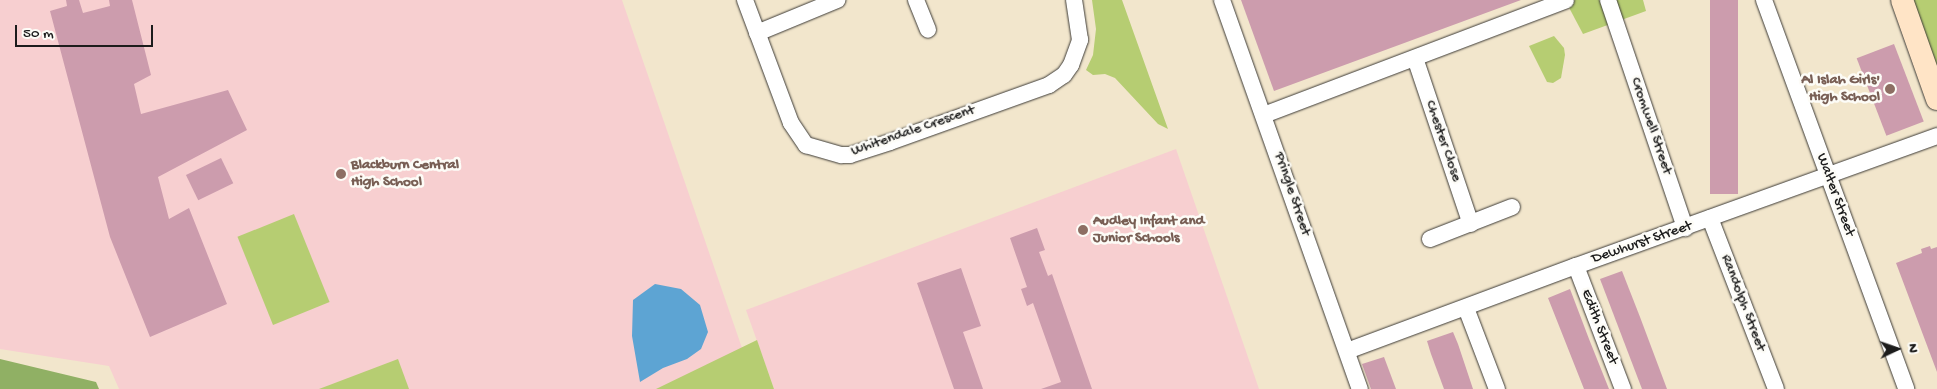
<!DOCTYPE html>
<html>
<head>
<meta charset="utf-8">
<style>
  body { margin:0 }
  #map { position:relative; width:1937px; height:389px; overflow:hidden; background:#f2e6cc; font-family:"Gochi Hand",sans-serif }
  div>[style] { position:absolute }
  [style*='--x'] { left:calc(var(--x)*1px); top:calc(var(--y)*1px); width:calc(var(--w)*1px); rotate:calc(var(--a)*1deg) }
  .built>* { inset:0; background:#f7cfd0 }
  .green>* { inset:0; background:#b6cd72; transform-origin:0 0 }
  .forest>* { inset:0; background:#90b064 }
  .water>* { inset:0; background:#5da4d3 }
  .building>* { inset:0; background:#cc9cad; transform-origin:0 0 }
  .roads { filter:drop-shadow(0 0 1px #3c3a36) drop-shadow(0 0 1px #3c3a36) }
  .street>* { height:16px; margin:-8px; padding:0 8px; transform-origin:8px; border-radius:8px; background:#fff }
  .secondary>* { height:22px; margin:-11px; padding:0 11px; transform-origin:11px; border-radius:11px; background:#ffe4c6 }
  .dots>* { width:14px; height:14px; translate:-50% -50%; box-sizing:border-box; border:2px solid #fdfcf7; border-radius:50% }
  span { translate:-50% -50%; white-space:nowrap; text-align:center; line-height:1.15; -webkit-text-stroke:5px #fdfcf7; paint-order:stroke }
  .education-label { font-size:15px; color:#785e54; font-weight:700 }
  .right { translate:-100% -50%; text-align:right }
  .left { translate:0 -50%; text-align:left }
  .street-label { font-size:15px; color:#1c1c1c }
  .north { position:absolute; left:1872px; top:324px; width:50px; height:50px; -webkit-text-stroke:4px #fdfcf7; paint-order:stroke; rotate:87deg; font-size:14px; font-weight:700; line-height:20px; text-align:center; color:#1c1c1c }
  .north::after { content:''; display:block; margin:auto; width:18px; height:22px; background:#1c1c1c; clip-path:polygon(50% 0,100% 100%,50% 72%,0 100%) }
  .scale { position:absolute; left:15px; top:25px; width:138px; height:22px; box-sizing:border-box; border:2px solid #1c1c1c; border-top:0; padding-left:6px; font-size:15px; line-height:18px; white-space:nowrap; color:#1c1c1c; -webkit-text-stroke:4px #fdfcf7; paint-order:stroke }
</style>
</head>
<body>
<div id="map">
  <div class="built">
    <i style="clip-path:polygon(0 0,622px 0,742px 348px,659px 389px,119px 389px,109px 366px,0 349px)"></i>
    <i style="clip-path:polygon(1176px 149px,1259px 389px,774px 389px,746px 310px)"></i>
  </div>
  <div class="green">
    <i style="clip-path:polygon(1092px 0,1122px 0,1168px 129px,1158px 124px,1115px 78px,1105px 74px,1093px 75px,1086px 70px,1093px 55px,1096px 29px)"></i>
    <i style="clip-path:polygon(1565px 0,1643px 0,1646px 11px,1583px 34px)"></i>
    <i style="clip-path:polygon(1903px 0,1937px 0,1937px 95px)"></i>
    <i style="clip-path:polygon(1554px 36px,1564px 48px,1565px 55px,1561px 78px,1553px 83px,1547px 82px,1529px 46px)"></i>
    <i style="left:294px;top:214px;width:95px;height:61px;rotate:68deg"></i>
    <i style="clip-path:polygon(757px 340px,774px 389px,656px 389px)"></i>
    <i style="clip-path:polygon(398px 359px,409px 389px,319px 389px)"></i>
  </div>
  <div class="forest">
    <i style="clip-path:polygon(0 359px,96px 382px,99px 389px,0 389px)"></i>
  </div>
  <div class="water">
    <i style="clip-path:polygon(655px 284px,681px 289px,700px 305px,708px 332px,701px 349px,687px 359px,663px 368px,640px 382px,632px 336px,633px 300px)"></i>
  </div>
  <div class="building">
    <i style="clip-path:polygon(66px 0,79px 0,83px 13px,110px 6px,109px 0,132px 0,151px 75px,134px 84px,141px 114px,228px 90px,247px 130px,158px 177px,169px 219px,189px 208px,227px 304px,150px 337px,110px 237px,50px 11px,67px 6px)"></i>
    <i style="clip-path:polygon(1241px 0,1521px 0,1274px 91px)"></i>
    <i style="left:1710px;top:0;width:28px;height:194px"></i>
    <i style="left:1894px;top:44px;width:83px;height:40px;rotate:69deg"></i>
    <i style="left:221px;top:158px;width:28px;height:39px;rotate:64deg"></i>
    <i style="clip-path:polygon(1037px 228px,1045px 250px,1039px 252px,1048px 276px,1052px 274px,1092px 389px,1041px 389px,1061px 382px,1033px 303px,1027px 306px,1021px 289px,1027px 287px,1010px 238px)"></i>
    <i style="clip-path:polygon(1930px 246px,1931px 249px,1937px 247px,1937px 372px,1896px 263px,1922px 253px,1921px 249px)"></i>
    <i style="clip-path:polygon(961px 268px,981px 326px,963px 332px,983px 389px,954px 389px,917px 283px)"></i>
    <i style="clip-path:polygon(1622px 271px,1640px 317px,1667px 389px,1642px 389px,1637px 376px,1600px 279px)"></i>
    <i style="clip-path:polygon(1570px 289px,1589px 339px,1609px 389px,1584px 389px,1548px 298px)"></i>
    <i style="clip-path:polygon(1453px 332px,1458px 344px,1473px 389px,1444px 389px,1431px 354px,1427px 341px)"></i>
    <i style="clip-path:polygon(1384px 357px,1396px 389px,1371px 389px,1362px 364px)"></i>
  </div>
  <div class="roads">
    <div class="street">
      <i style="--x:745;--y:0;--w:131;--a:69.5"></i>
      <i style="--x:791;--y:123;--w:27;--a:56"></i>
      <i style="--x:806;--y:145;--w:37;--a:16"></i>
      <i style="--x:842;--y:155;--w:8;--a:0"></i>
      <i style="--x:850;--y:155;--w:42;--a:-18"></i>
      <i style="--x:890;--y:142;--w:169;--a:-19.7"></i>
      <i style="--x:1049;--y:85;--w:18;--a:-34"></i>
      <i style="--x:1064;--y:75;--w:12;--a:-55"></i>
      <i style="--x:1071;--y:65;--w:27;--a:-70"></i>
      <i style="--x:1080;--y:40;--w:40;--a:-98.5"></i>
      <i style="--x:916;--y:0;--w:32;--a:68"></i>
      <i style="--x:1222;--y:0;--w:413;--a:70.5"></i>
      <i style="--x:1608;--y:0;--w:241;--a:71.3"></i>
      <i style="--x:1764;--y:0;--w:414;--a:69.9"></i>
      <i style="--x:757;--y:33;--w:87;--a:-22.4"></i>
      <i style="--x:1415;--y:58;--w:175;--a:71.4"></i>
      <i style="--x:1264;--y:115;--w:323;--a:-20.8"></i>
      <i style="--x:1710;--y:218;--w:183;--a:68.9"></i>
      <i style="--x:1430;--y:239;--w:88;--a:-21.3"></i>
      <i style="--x:1576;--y:266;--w:132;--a:69.1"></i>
      <i style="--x:1466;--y:308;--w:87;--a:69.1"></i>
      <i style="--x:1347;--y:351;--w:244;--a:-20.4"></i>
      <i style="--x:1576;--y:266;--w:384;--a:-19.8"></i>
    </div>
    <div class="secondary">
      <i style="--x:1902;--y:0;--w:105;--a:70.5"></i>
    </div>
  </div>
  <div class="dots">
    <i style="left:1890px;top:89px;background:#8d6e63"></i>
    <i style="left:341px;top:174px;background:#8d6e63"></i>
    <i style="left:1083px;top:230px;background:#8d6e63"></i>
  </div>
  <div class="education-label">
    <span class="right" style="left:1880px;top:89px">Al Islah Girls'<br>High School</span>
    <span class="left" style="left:351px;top:174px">Blackburn Central<br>High School</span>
    <span class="left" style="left:1093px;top:230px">Audley Infant and<br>Junior Schools</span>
  </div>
  <div class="street-label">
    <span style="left:1651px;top:126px;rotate:71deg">Cromwell Street</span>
    <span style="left:913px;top:131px;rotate:-19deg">Whitendale Crescent</span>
    <span style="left:1443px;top:141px;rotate:71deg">Chester Close</span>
    <span style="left:1292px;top:194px;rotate:71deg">Pringle Street</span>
    <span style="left:1835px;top:195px;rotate:70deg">Walter Street</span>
    <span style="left:1642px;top:243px;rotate:-19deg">Dewhurst Street</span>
    <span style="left:1743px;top:303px;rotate:69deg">Randolph Street</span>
    <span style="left:1599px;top:327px;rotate:69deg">Edith Street</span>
  </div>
  <div class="north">N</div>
  <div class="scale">50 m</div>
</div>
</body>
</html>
